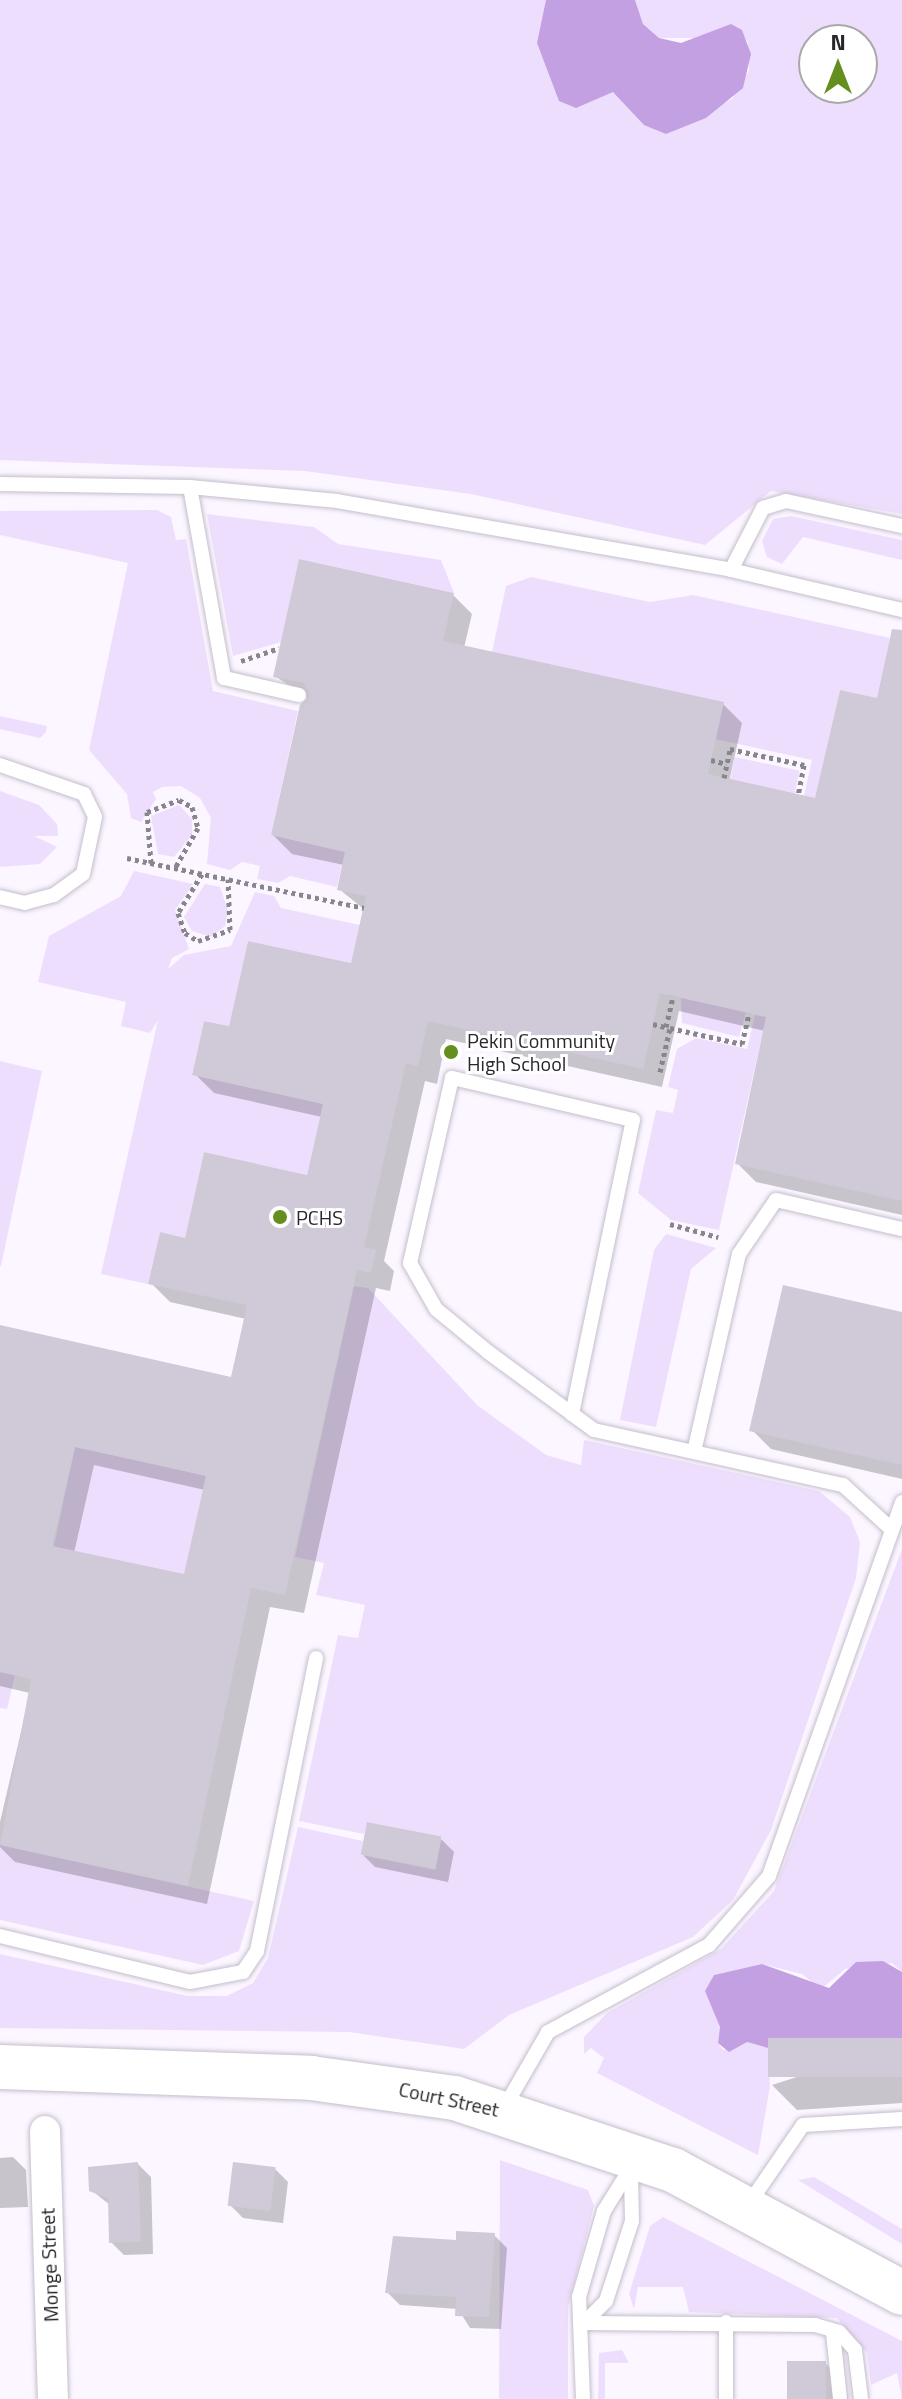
<!DOCTYPE html>
<html>
<head>
<meta charset="utf-8">
<style>
  body { margin:0 }
  #map { position:relative; width:902px; height:2399px; overflow:hidden; background:#fbf6ff; font-family:"Titillium Web",sans-serif }
  div>[style] { position:absolute }
  [style*='--x'] { left:calc(var(--x)*1px); top:calc(var(--y)*1px); width:calc(var(--w)*1px); rotate:calc(var(--a)*1deg) }
  .green>* { inset:0; background:#eedefd; transform-origin:0 0 }
  .forest>* { inset:0; background:#c3a0e1 }
  .shadow>* { inset:0; background:#0003 }
  .building>* { inset:0; background:#d0c9d7; transform-origin:0 0 }
  .path>* { height:5px; margin-top:-2.5px; transform-origin:0; background:repeating-linear-gradient(90deg,#89858c 0 4px,transparent 0 8px) }
  .roads { filter:drop-shadow(0 0 2px #c5becc) drop-shadow(0 0 2px #c5becc) }
  .service>* { height:14px; margin:-7px; padding:0 7px; transform-origin:7px; border-radius:7px; background:#fff }
  .minor>* { height:30px; margin:-15px; padding:0 15px; transform-origin:15px; border-radius:15px; background:#fff }
  .primary>* { height:44px; margin:-22px; padding:0 22px; transform-origin:22px; border-radius:22px; background:#fff }
  .dots>* { width:22px; height:22px; translate:-50% -50%; box-sizing:border-box; border:4px solid #fff; border-radius:50% }
  span { translate:-50% -50%; white-space:nowrap; text-align:center; line-height:1.15; -webkit-text-stroke:6px #fff; paint-order:stroke }
  .poi-label { font-size:20px; color:#29262b }
  .left { translate:0 -50%; text-align:left }
  .street-label { font-size:20px; color:#29262b }
  .north { position:absolute; left:798px; top:24px; width:80px; height:80px; box-sizing:border-box; background:#fff; border:2px solid #a9a8aa; border-radius:50%; rotate:0deg; font-size:22px; font-weight:700; line-height:32px; text-align:center; color:#29262b }
  .north::after { content:''; display:block; margin:auto; width:28px; height:36px; background:#648e1e; clip-path:polygon(50% 0,100% 100%,50% 72%,0 100%) }
</style>
</head>
<body>
<div id="map">
  <div class="green">
    <i style="clip-path:polygon(evenodd,0 0,546px 0,598px 97px,613px 92px,666px 134px,732px 99px,749px 71px,748px 42px,731px 24px,709px 38px,659px 38px,643px 24px,635px 0,902px 0,902px 514px,771px 491px,705px 545px,471px 494px,305px 471px,0 460px,0 0,814px 40px,862px 40px,862px 88px,814px 88px,814px 40px)"></i>
    <i style="clip-path:polygon(157px 510px,171px 517px,176px 540px,186px 539px,213px 691px,298px 711px,271px 835px,345px 852px,337px 887px,290px 876px,278px 883px,257px 879px,260px 866px,242px 862px,230px 870px,207px 864px,211px 818px,200px 798px,181px 786px,162px 787px,153px 792px,156px 799px,141px 822px,131px 818px,127px 794px,89px 750px,128px 563px,0 535px,0 511px)"></i>
    <i style="clip-path:polygon(207px 514px,314px 527px,338px 544px,441px 560px,454px 593px,299px 559px,281px 642px,233px 656px)"></i>
    <i style="clip-path:polygon(791px 516px,902px 540px,902px 560px,803px 537px,782px 564px,767px 557px,762px 541px,773px 519px)"></i>
    <i style="clip-path:polygon(531px 577px,650px 602px,693px 595px,890px 638px,886px 658px,902px 704px,840px 690px,815px 799px,804px 796px,812px 760px,715px 739px,723px 702px,492px 652px,506px 586px)"></i>
    <i style="clip-path:polygon(0 716px,47px 726px,46px 732px,40px 738px,0 729px)"></i>
    <i style="left:735px;top:757px;width:66px;height:24px;rotate:12deg"></i>
    <i style="clip-path:polygon(0 791px,39px 805px,57px 824px,58px 836px,34px 836px,57px 847px,40px 864px,0 867px)"></i>
    <i style="clip-path:polygon(179px 805px,192px 819px,192px 835px,174px 857px,158px 854px,151px 816px)"></i>
    <i style="clip-path:polygon(134px 871px,193px 884px,175px 910px,189px 949px,172px 958px,168px 969px,184px 955px,231px 946px,255px 892px,274px 896px,281px 908px,360px 925px,351px 963px,248px 941px,229px 1026px,204px 1021px,192px 1074px,323px 1104px,307px 1175px,204px 1152px,185px 1238px,160px 1232px,148px 1284px,101px 1274px,158px 1020px,150px 1033px,121px 1026px,126px 1002px,38px 982px,49px 936px,121px 896px)"></i>
    <i style="clip-path:polygon(205px 884px,220px 887px,228px 910px,225px 926px,211px 937px,192px 931px,184px 917px)"></i>
    <i style="clip-path:polygon(681px 998px,746px 1012px,739px 1037px,682px 1023px)"></i>
    <i style="clip-path:polygon(755px 1015px,766px 1017px,719px 1230px,671px 1220px,638px 1193px,656px 1110px,673px 1113px,678px 1090px,668px 1087px,677px 1049px,696px 1038px,747px 1049px)"></i>
    <i style="clip-path:polygon(0 1061px,42px 1071px,1px 1266px,0 1266px)"></i>
    <i style="clip-path:polygon(666px 1234px,716px 1248px,691px 1269px,656px 1427px,620px 1420px,654px 1250px)"></i>
    <i style="clip-path:polygon(354px 1286px,368px 1288px,477px 1405px,546px 1455px,581px 1465px,584px 1440px,819px 1491px,850px 1517px,860px 1542px,856px 1578px,771px 1830px,733px 1900px,693px 1937px,509px 2015px,464px 2049px,349px 2032px,0 2028px,0 1954px,188px 1996px,227px 1996px,253px 1983px,268px 1958px,298px 1827px,363px 1841px,361px 1855px,435px 1870px,442px 1837px,368px 1822px,364px 1834px,299px 1821px,338px 1635px,358px 1638px,365px 1605px,316px 1595px,324px 1563px,295px 1557px)"></i>
    <i style="left:75px;top:1447px;width:134px;height:102px;rotate:12deg"></i>
    <i style="clip-path:polygon(902px 1549px,902px 1972px,892px 1963px,845px 1969px,821px 1989px,802px 1974px,762px 1964px,714px 1975px,706px 1991px,720px 2027px,718px 2043px,723px 2050px,747px 2042px,768px 2048px,770px 2086px,758px 2155px,597px 2073px,604px 2058px,591px 2048px,584px 2054px,584px 2037px,607px 2013px,721px 1949px,774px 1891px)"></i>
    <i style="clip-path:polygon(0 1672px,15px 1675px,7px 1709px,0 1708px)"></i>
    <i style="clip-path:polygon(0 1845px,254px 1901px,239px 1951px,203px 1965px,0 1920px)"></i>
    <i style="clip-path:polygon(500px 2160px,588px 2190px,594px 2206px,568px 2307px,568px 2399px,499px 2399px)"></i>
    <i style="clip-path:polygon(814px 2177px,902px 2229px,902px 2244px,798px 2180px)"></i>
    <i style="clip-path:polygon(663px 2217px,902px 2341px,902px 2399px,897px 2373px,871px 2385px,867px 2353px,837px 2318px,689px 2312px,683px 2287px,638px 2287px,634px 2309px,629px 2294px,650px 2226px)"></i>
    <i style="clip-path:polygon(622px 2350px,629px 2363px,605px 2363px,605px 2399px,598px 2399px,599px 2353px)"></i>
  </div>
  <div class="forest">
    <i style="clip-path:polygon(546px 0,635px 0,643px 24px,659px 38px,681px 43px,731px 24px,742px 30px,751px 54px,743px 88px,706px 118px,666px 134px,644px 125px,613px 92px,576px 108px,559px 101px,537px 43px)"></i>
    <i style="clip-path:polygon(883px 1961px,902px 1972px,902px 2038px,768px 2048px,747px 2042px,729px 2052px,718px 2043px,720px 2027px,705px 1991px,714px 1975px,762px 1964px,829px 1988px,856px 1962px)"></i>
  </div>
  <div class="shadow">
    <i style="clip-path:polygon(evenodd,453px 595px,472px 614px,464px 648px,723px 704px,742px 723px,729px 782px,817px 801px,878px 700px,902px 633px,902px 1215px,756px 1182px,737px 1163px,765px 1031px,679px 1011px,662px 1087px,446px 1039px,437px 1084px,425px 1081px,384px 1261px,394px 1271px,390px 1291px,376px 1288px,304px 1613px,270px 1607px,207px 1904px,15px 1862px,0 1847px,0 1822px,30px 1693px,0 1686px,0 1327px,233px 1379px,246px 1319px,170px 1302px,151px 1283px,186px 1240px,309px 1178px,322px 1117px,214px 1093px,195px 1074px,230px 1029px,353px 966px,365px 910px,339px 889px,344px 865px,292px 854px,273px 835px,309px 699px,275px 676px,453px 595px,94px 1465px,205px 1490px,185px 1576px,74px 1553px,94px 1465px)"></i>
    <i style="clip-path:polygon(902px 1314px,902px 1479px,771px 1449px,752px 1430px)"></i>
    <i style="clip-path:polygon(441px 1839px,454px 1852px,448px 1882px,375px 1867px,362px 1854px)"></i>
    <i style="clip-path:polygon(902px 2043px,902px 2103px,797px 2110px,772px 2085px)"></i>
    <i style="clip-path:polygon(13px 2157px,26px 2170px,28px 2207px,0 2208px,0 2158px)"></i>
    <i style="clip-path:polygon(138px 2164px,151px 2177px,153px 2254px,124px 2255px,111px 2242px,110px 2205px,91px 2190px)"></i>
    <i style="clip-path:polygon(275px 2169px,288px 2182px,283px 2223px,243px 2218px,230px 2205px)"></i>
    <i style="clip-path:polygon(494px 2235px,507px 2248px,501px 2329px,470px 2328px,458px 2309px,400px 2305px,387px 2292px,458px 2242px)"></i>
    <i style="clip-path:polygon(825px 2363px,845px 2382px,848px 2399px,789px 2399px)"></i>
  </div>
  <div class="building">
    <i style="clip-path:polygon(evenodd,299px 559px,454px 593px,443px 641px,724px 702px,708px 774px,815px 798px,840px 690px,877px 698px,892px 629px,902px 630px,902px 1201px,735px 1164px,766px 1017px,660px 993px,643px 1069px,428px 1021px,418px 1066px,406px 1063px,364px 1247px,376px 1250px,371px 1273px,357px 1270px,285px 1595px,251px 1588px,188px 1886px,0 1845px,31px 1679px,0 1672px,0 1325px,231px 1377px,247px 1305px,148px 1284px,160px 1232px,185px 1238px,204px 1152px,307px 1175px,323px 1104px,192px 1075px,204px 1021px,229px 1026px,248px 941px,351px 963px,366px 896px,337px 890px,345px 852px,271px 835px,300px 705px,309px 696px,304px 683px,273px 677px,299px 559px,75px 1447px,206px 1476px,184px 1574px,52px 1546px,75px 1447px)"></i>
    <i style="clip-path:polygon(783px 1285px,902px 1312px,902px 1465px,749px 1431px)"></i>
    <i style="left:367px;top:1822px;width:76px;height:33px;rotate:11deg"></i>
    <i style="left:902px;top:2038px;width:39px;height:134px;rotate:90deg"></i>
    <i style="clip-path:polygon(138px 2162px,141px 2242px,109px 2243px,108px 2198px,89px 2191px,88px 2167px)"></i>
    <i style="left:233px;top:2162px;width:43px;height:44px;rotate:7deg"></i>
    <i style="clip-path:polygon(456px 2231px,495px 2233px,489px 2317px,455px 2316px,456px 2297px,385px 2293px,393px 2236px,456px 2240px)"></i>
    <i style="left:787px;top:2361px;width:39px;height:38px"></i>
  </div>
  <div class="path">
    <i style="--x:241;--y:661;--w:40;--a:-18.9"></i>
    <i style="--x:711;--y:760;--w:16;--a:14"></i>
    <i style="--x:724;--y:778;--w:30;--a:-78"></i>
    <i style="--x:730;--y:749;--w:76;--a:12.2"></i>
    <i style="--x:804;--y:765;--w:31;--a:101"></i>
    <i style="--x:127;--y:858;--w:242;--a:11.9"></i>
    <i style="--x:151;--y:863;--w:51;--a:-94.5"></i>
    <i style="--x:147;--y:812;--w:34;--a:-21"></i>
    <i style="--x:179;--y:800;--w:15;--a:28"></i>
    <i style="--x:192;--y:807;--w:22;--a:74"></i>
    <i style="--x:198;--y:828;--w:46;--a:119.9"></i>
    <i style="--x:202;--y:874;--w:46;--a:121.6"></i>
    <i style="--x:178;--y:913;--w:21;--a:71"></i>
    <i style="--x:185;--y:933;--w:15;--a:32"></i>
    <i style="--x:198;--y:941;--w:34;--a:-19"></i>
    <i style="--x:230;--y:930;--w:51;--a:-92.2"></i>
    <i style="--x:653;--y:1024;--w:16;--a:14"></i>
    <i style="--x:666;--y:1027;--w:32;--a:-77"></i>
    <i style="--x:660;--y:1072;--w:45;--a:-77.2"></i>
    <i style="--x:670;--y:1028;--w:74;--a:12.5"></i>
    <i style="--x:742;--y:1044;--w:32;--a:-77"></i>
    <i style="--x:670;--y:1224;--w:50;--a:15.2"></i>
  </div>
  <div class="roads">
    <div class="service">
      <i style="--x:0;--y:484;--w:190;--a:0.9"></i>
      <i style="--x:190;--y:487;--w:148;--a:5.4"></i>
      <i style="--x:337;--y:501;--w:400;--a:9.9"></i>
      <i style="--x:731;--y:570;--w:176;--a:13.2"></i>
      <i style="--x:190;--y:487;--w:194;--a:79.9"></i>
      <i style="--x:224;--y:678;--w:77;--a:12.8"></i>
      <i style="--x:731;--y:570;--w:70;--a:-62.7"></i>
      <i style="--x:763;--y:508;--w:24;--a:-17"></i>
      <i style="--x:786;--y:501;--w:119;--a:12.2"></i>
      <i style="--x:0;--y:765;--w:89;--a:19"></i>
      <i style="--x:84;--y:794;--w:25;--a:64"></i>
      <i style="--x:95;--y:817;--w:58;--a:101.9"></i>
      <i style="--x:83;--y:874;--w:36;--a:144"></i>
      <i style="--x:54;--y:895;--w:30;--a:165"></i>
      <i style="--x:25;--y:903;--w:26;--a:-167"></i>
      <i style="--x:572;--y:1414;--w:300;--a:-78.3"></i>
      <i style="--x:633;--y:1120;--w:186;--a:-166.9"></i>
      <i style="--x:452;--y:1078;--w:190;--a:102.8"></i>
      <i style="--x:410;--y:1263;--w:53;--a:60.5"></i>
      <i style="--x:436;--y:1309;--w:67;--a:39.6"></i>
      <i style="--x:488;--y:1352;--w:104;--a:36.4"></i>
      <i style="--x:572;--y:1414;--w:27;--a:36"></i>
      <i style="--x:594;--y:1430;--w:255;--a:12.5"></i>
      <i style="--x:843;--y:1485;--w:62;--a:42.4"></i>
      <i style="--x:694;--y:1452;--w:203;--a:-77.2"></i>
      <i style="--x:739;--y:1254;--w:65;--a:-55.6"></i>
      <i style="--x:776;--y:1200;--w:129;--a:13"></i>
      <i style="--x:0;--y:1936;--w:195;--a:13.6"></i>
      <i style="--x:190;--y:1982;--w:54;--a:-10.7"></i>
      <i style="--x:243;--y:1972;--w:25;--a:-56"></i>
      <i style="--x:257;--y:1951;--w:299;--a:-78.6"></i>
      <i style="--x:503;--y:2110;--w:90;--a:-60"></i>
      <i style="--x:548;--y:2032;--w:183;--a:-28.4"></i>
      <i style="--x:709;--y:1945;--w:91;--a:-49"></i>
      <i style="--x:769;--y:1876;--w:397;--a:-70.4"></i>
      <i style="--x:748;--y:2205;--w:97;--a:-55.5"></i>
      <i style="--x:803;--y:2125;--w:99;--a:-3.5"></i>
      <i style="--x:584;--y:2323;--w:231;--a:0.5"></i>
      <i style="--x:815;--y:2325;--w:25;--a:16"></i>
      <i style="--x:839;--y:2332;--w:24;--a:48"></i>
      <i style="--x:855;--y:2350;--w:49;--a:83"></i>
      <i style="--x:584;--y:2323;--w:31;--a:-45"></i>
      <i style="--x:606;--y:2301;--w:84;--a:-72"></i>
      <i style="--x:632;--y:2221;--w:49;--a:-91.2"></i>
      <i style="--x:833;--y:2333;--w:66;--a:83.9"></i>
      <i style="--x:583;--y:2399;--w:102;--a:-92.2"></i>
      <i style="--x:579;--y:2297;--w:90;--a:-73.8"></i>
      <i style="--x:604;--y:2211;--w:59;--a:-58.2"></i>
      <i style="--x:726;--y:2399;--w:77;--a:-90"></i>
    </div>
    <div class="minor">
      <i style="--x:45;--y:2131;--w:268;--a:88.3"></i>
    </div>
    <div class="primary">
      <i style="--x:0;--y:2067;--w:311;--a:2"></i>
      <i style="--x:311;--y:2078;--w:145;--a:7.9"></i>
      <i style="--x:455;--y:2098;--w:230;--a:18.3"></i>
      <i style="--x:673;--y:2170;--w:260;--a:28.2"></i>
    </div>
  </div>
  <div class="dots">
    <i style="left:451px;top:1052px;background:#648e1e"></i>
    <i style="left:280px;top:1217px;background:#648e1e"></i>
  </div>
  <div class="poi-label">
    <span class="left" style="left:467px;top:1052px">Pekin Community<br>High School</span>
    <span class="left" style="left:296px;top:1217px">PCHS</span>
  </div>
  <div class="street-label">
    <span style="left:449px;top:2099px;rotate:12deg">Court Street</span>
    <span style="left:49px;top:2265px;rotate:-92deg">Monge Street</span>
  </div>
  <div class="north">N</div>
</div>
</body>
</html>
